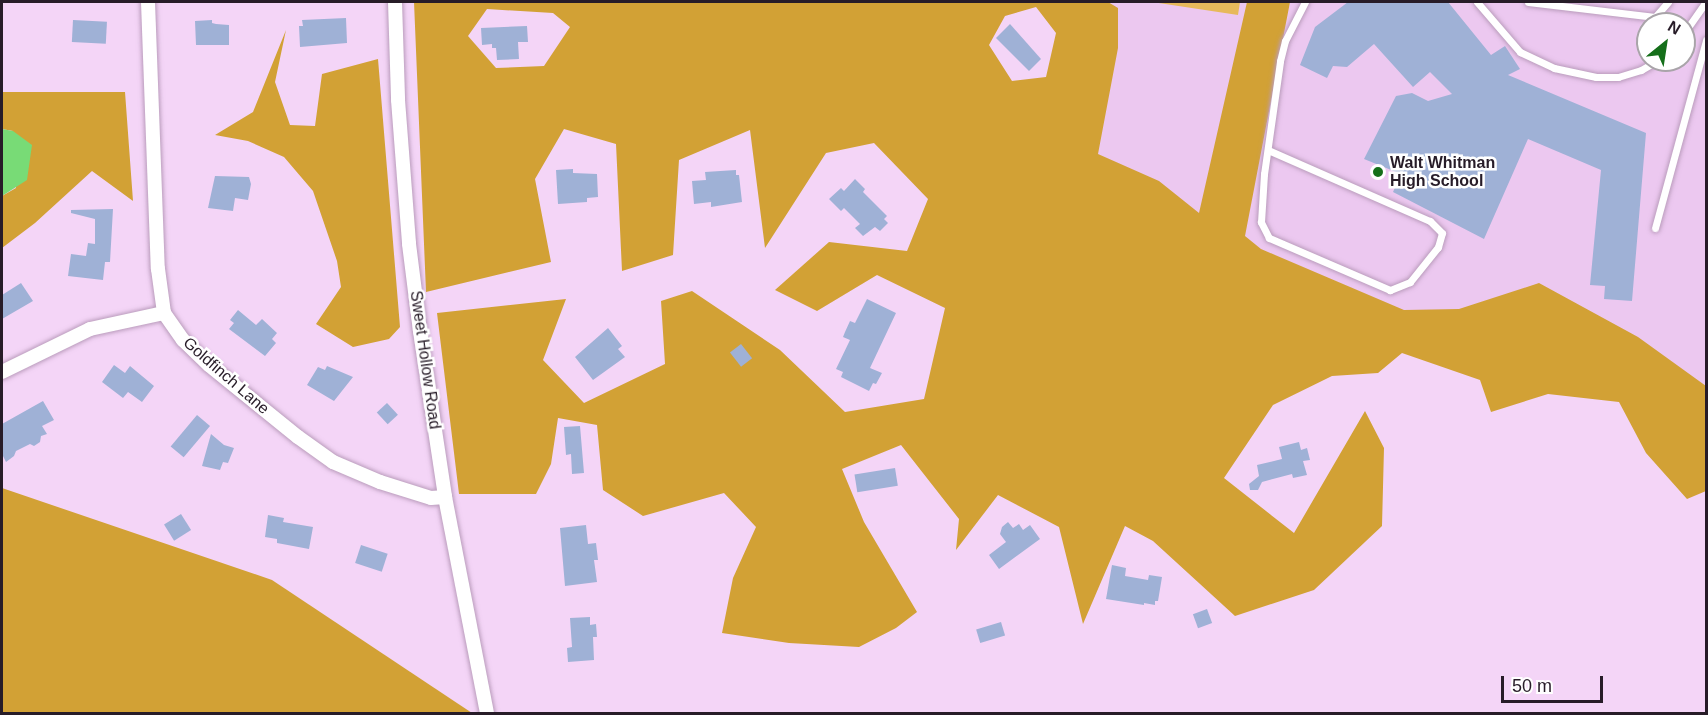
<!DOCTYPE html>
<html>
<head>
<meta charset="utf-8">
<style>
  body { margin:0 }
  #map { position:relative; width:1708px; height:715px; overflow:hidden; background:#f4d5f7; font-family:Arial,sans-serif }
  div>[style] { position:absolute }
  [style*='--x'] { left:calc(var(--x)*1px); top:calc(var(--y)*1px); width:calc(var(--w)*1px); rotate:calc(var(--a)*1deg) }
  .built>* { inset:0; background:#ecc8f0 }
  .green>* { inset:0; background:#e7b95b }
  .forest>* { inset:0; background:#d2a135 }
  .water>* { inset:0; background:#78db76 }
  .building>* { inset:0; background:#9fb1d6; transform-origin:0 0 }
  .roads { filter:drop-shadow(0 0 2px #ba9cbc) drop-shadow(0 0 2px #ba9cbc) }
  .lane>* { height:7px; margin:-3.5px; padding:0 3.5px; transform-origin:3.5px; border-radius:3.5px; background:#fff }
  .street>* { height:14px; margin:-7px; padding:0 7px; transform-origin:7px; border-radius:7px; background:#fff }
  .dots>* { width:16px; height:16px; translate:-50% -50%; box-sizing:border-box; border:3px solid #fff; border-radius:50% }
  span { translate:-50% -50%; white-space:nowrap; text-align:center; line-height:1.15; -webkit-text-stroke:5px #fff; paint-order:stroke }
  .poi-label { font-size:16px; color:#271c28; font-weight:700 }
  .left { translate:0 -50%; text-align:left }
  .street-label { font-size:16px; color:#271c28 }
  .frame { position:absolute; inset:0; border:3px solid #271c28; pointer-events:none }
  .north { position:absolute; left:1636px; top:12px; width:60px; height:60px; box-sizing:border-box; background:#fff; border:2px solid #a9a4a9; border-radius:50%; rotate:30deg; font-size:16px; font-weight:700; line-height:24px; text-align:center; color:#271c28 }
  .north::after { content:''; display:block; margin:auto; width:21px; height:27px; background:#156f1a; clip-path:polygon(50% 0,100% 100%,50% 72%,0 100%) }
  .scale { position:absolute; left:1501px; top:676px; width:102px; height:27px; box-sizing:border-box; border:3px solid #271c28; border-top:0; padding-left:8px; font-size:18px; line-height:21px; white-space:nowrap; color:#271c28; -webkit-text-stroke:4px #fff; paint-order:stroke }
</style>
</head>
<body>
<div id="map">
  <div class="built">
    <i style="clip-path:polygon(evenodd,1074px 2px,1706px 2px,1706px 388px,1032px 284px,1074px 2px,1648px 24px,1684px 24px,1684px 60px,1648px 60px,1648px 24px)"></i>
  </div>
  <div class="green">
    <i style="clip-path:polygon(1152px 2px,1240px 2px,1238px 15px)"></i>
  </div>
  <div class="forest">
    <i style="clip-path:polygon(evenodd,414px 2px,1108px 2px,1118px 8px,1118px 48px,1098px 154px,1159px 181px,1199px 213px,1247px 2px,1290px 2px,1245px 236px,1261px 249px,1404px 310px,1459px 309px,1539px 283px,1638px 337px,1706px 386px,1706px 491px,1687px 499px,1646px 453px,1619px 402px,1548px 394px,1491px 412px,1480px 380px,1402px 353px,1378px 373px,1332px 376px,1273px 405px,1224px 478px,1294px 533px,1365px 411px,1384px 448px,1382px 526px,1314px 590px,1235px 616px,1153px 541px,1125px 526px,1083px 624px,1059px 527px,998px 495px,956px 550px,959px 519px,901px 445px,842px 469px,864px 522px,917px 612px,896px 628px,859px 647px,789px 643px,722px 633px,733px 578px,756px 527px,724px 493px,643px 516px,603px 490px,597px 425px,558px 418px,551px 464px,536px 494px,459px 494px,437px 313px,566px 299px,543px 360px,584px 403px,665px 364px,661px 301px,692px 291px,780px 350px,845px 412px,924px 399px,945px 308px,877px 275px,817px 311px,775px 290px,829px 242px,907px 251px,928px 199px,874px 143px,826px 153px,765px 248px,750px 130px,679px 160px,673px 255px,622px 271px,616px 144px,564px 129px,535px 179px,551px 262px,426px 292px,414px 2px,1036px 7px,1056px 33px,1046px 77px,1012px 81px,989px 45px,1005px 16px,1036px 7px,414px 2px,487px 9px,553px 13px,570px 27px,544px 66px,496px 68px,468px 36px,487px 9px)"></i>
    <i style="clip-path:polygon(286px 30px,275px 82px,290px 125px,315px 126px,322px 74px,378px 59px,400px 327px,389px 339px,353px 347px,316px 324px,341px 287px,337px 261px,313px 191px,284px 157px,248px 141px,215px 135px,253px 112px)"></i>
    <i style="clip-path:polygon(2px 92px,125px 92px,133px 201px,92px 171px,35px 223px,2px 248px,2px 196px,16px 188px,13px 131px,2px 129px)"></i>
    <i style="clip-path:polygon(2px 488px,272px 580px,472px 713px,2px 713px)"></i>
  </div>
  <div class="water">
    <i style="clip-path:polygon(2px 129px,13px 131px,32px 145px,27px 180px,2px 196px)"></i>
  </div>
  <div class="building">
    <i style="clip-path:polygon(1348px 2px,1448px 2px,1491px 55px,1505px 46px,1520px 69px,1508px 75px,1646px 133px,1632px 301px,1604px 299px,1605px 286px,1590px 285px,1601px 170px,1528px 139px,1484px 239px,1393px 192px,1401px 174px,1364px 159px,1396px 96px,1412px 93px,1428px 101px,1452px 94px,1430px 72px,1413px 87px,1374px 44px,1347px 67px,1333px 66px,1327px 78px,1300px 65px,1315px 27px)"></i>
    <i style="clip-path:polygon(346px 18px,347px 43px,300px 47px,299px 26px,303px 26px,302px 20px)"></i>
    <i style="left:73px;top:20px;width:34px;height:22px;rotate:3deg"></i>
    <i style="clip-path:polygon(212px 20px,212px 23px,216px 24px,229px 25px,229px 45px,196px 45px,195px 21px)"></i>
    <i style="clip-path:polygon(1010px 24px,1041px 59px,1029px 71px,996px 38px)"></i>
    <i style="clip-path:polygon(527px 26px,528px 42px,518px 42px,519px 59px,497px 60px,496px 48px,492px 48px,492px 44px,482px 45px,481px 28px)"></i>
    <i style="clip-path:polygon(573px 169px,573px 173px,597px 174px,598px 197px,587px 198px,587px 202px,558px 204px,556px 170px)"></i>
    <i style="clip-path:polygon(736px 170px,736px 175px,739px 175px,742px 202px,711px 207px,711px 202px,694px 204px,692px 181px,706px 180px,705px 172px)"></i>
    <i style="clip-path:polygon(215px 176px,249px 177px,251px 184px,248px 200px,235px 198px,233px 211px,208px 208px)"></i>
    <i style="clip-path:polygon(855px 179px,865px 189px,863px 192px,887px 216px,884px 219px,888px 223px,880px 231px,875px 227px,863px 236px,855px 228px,860px 224px,844px 208px,841px 211px,829px 199px,841px 188px,844px 191px)"></i>
    <i style="clip-path:polygon(113px 209px,110px 262px,105px 262px,103px 280px,68px 276px,71px 254px,86px 256px,88px 243px,95px 244px,95px 219px,71px 213px,71px 210px)"></i>
    <i style="clip-path:polygon(21px 283px,33px 301px,2px 319px,2px 295px)"></i>
    <i style="clip-path:polygon(867px 299px,896px 313px,870px 368px,882px 373px,876px 384px,873px 383px,869px 391px,841px 377px,843px 372px,836px 369px,850px 340px,843px 337px,845px 332px,850px 321px,855px 323px)"></i>
    <i style="clip-path:polygon(238px 310px,256px 325px,262px 319px,277px 333px,272px 339px,276px 343px,265px 356px,229px 329px,234px 323px,230px 320px)"></i>
    <i style="clip-path:polygon(608px 328px,622px 346px,618px 349px,625px 357px,593px 380px,575px 357px)"></i>
    <i style="left:741px;top:344px;width:18px;height:14px;rotate:52deg"></i>
    <i style="clip-path:polygon(114px 365px,125px 373px,130px 366px,154px 386px,142px 402px,128px 392px,123px 398px,102px 382px)"></i>
    <i style="clip-path:polygon(327px 366px,353px 377px,334px 401px,307px 385px,318px 367px,325px 370px)"></i>
    <i style="clip-path:polygon(43px 401px,54px 420px,42px 426px,47px 434px,41px 436px,40px 442px,34px 446px,30px 444px,16px 451px,14px 456px,6px 462px,2px 454px,2px 424px)"></i>
    <i style="left:387px;top:403px;width:16px;height:14px;rotate:47deg"></i>
    <i style="left:197px;top:415px;width:17px;height:41px;rotate:40deg"></i>
    <i style="clip-path:polygon(580px 426px,584px 473px,572px 474px,571px 454px,566px 455px,564px 427px)"></i>
    <i style="clip-path:polygon(211px 434px,224px 445px,234px 448px,228px 463px,223px 462px,220px 470px,202px 466px)"></i>
    <i style="clip-path:polygon(1299px 442px,1301px 450px,1307px 448px,1310px 460px,1303px 461px,1307px 475px,1293px 478px,1292px 474px,1262px 482px,1258px 490px,1250px 490px,1249px 484px,1259px 476px,1257px 465px,1282px 459px,1279px 447px)"></i>
    <i style="left:895px;top:468px;width:18px;height:41px;rotate:81deg"></i>
    <i style="left:181px;top:514px;width:19px;height:20px;rotate:58deg"></i>
    <i style="clip-path:polygon(268px 515px,284px 518px,283px 522px,313px 527px,309px 549px,277px 543px,277px 539px,265px 537px)"></i>
    <i style="clip-path:polygon(1008px 522px,1013px 528px,1019px 524px,1023px 530px,1030px 525px,1040px 539px,999px 569px,989px 555px,1006px 542px,1000px 534px,1002px 527px)"></i>
    <i style="clip-path:polygon(586px 525px,588px 544px,596px 543px,598px 560px,594px 560px,597px 582px,565px 586px,560px 528px)"></i>
    <i style="left:361px;top:545px;width:28px;height:19px;rotate:18deg"></i>
    <i style="clip-path:polygon(1112px 565px,1126px 568px,1125px 576px,1148px 580px,1149px 575px,1162px 577px,1158px 601px,1155px 601px,1155px 605px,1144px 603px,1144px 605px,1106px 599px)"></i>
    <i style="left:1207px;top:609px;width:15px;height:15px;rotate:70deg"></i>
    <i style="clip-path:polygon(590px 617px,590px 625px,596px 624px,597px 637px,593px 637px,594px 660px,568px 662px,567px 648px,572px 647px,570px 618px)"></i>
    <i style="left:1001px;top:622px;width:14px;height:26px;rotate:73deg"></i>
  </div>
  <div class="roads">
    <div class="lane">
      <i style="--x:1477;--y:2;--w:66;--a:49.3"></i>
      <i style="--x:1520;--y:52;--w:38;--a:25"></i>
      <i style="--x:1554;--y:68;--w:43;--a:12.1"></i>
      <i style="--x:1596;--y:77;--w:22;--a:0"></i>
      <i style="--x:1618;--y:77;--w:24;--a:-17"></i>
      <i style="--x:1641;--y:70;--w:20;--a:-30"></i>
      <i style="--x:1528;--y:2;--w:128;--a:6.7"></i>
      <i style="--x:1655;--y:17;--w:20;--a:-49"></i>
      <i style="--x:1684;--y:33;--w:38;--a:-55"></i>
      <i style="--x:1268;--y:150;--w:177;--a:23.7"></i>
      <i style="--x:1430;--y:221;--w:17;--a:45"></i>
      <i style="--x:1442;--y:233;--w:15;--a:106"></i>
      <i style="--x:1438;--y:247;--w:45;--a:128.7"></i>
      <i style="--x:1410;--y:282;--w:22;--a:158"></i>
      <i style="--x:1390;--y:290;--w:132;--a:-156.7"></i>
      <i style="--x:1269;--y:238;--w:18;--a:-117"></i>
      <i style="--x:1261;--y:222;--w:48;--a:-86.4"></i>
      <i style="--x:1264;--y:174;--w:114;--a:-81.9"></i>
      <i style="--x:1280;--y:61;--w:21;--a:-76"></i>
      <i style="--x:1285;--y:41;--w:44;--a:-62.9"></i>
      <i style="--x:1655;--y:228;--w:195;--a:-74.8"></i>
    </div>
    <div class="street">
      <i style="--x:148;--y:2;--w:267;--a:87.9"></i>
      <i style="--x:158;--y:269;--w:44;--a:82.2"></i>
      <i style="--x:164;--y:313;--w:33;--a:55"></i>
      <i style="--x:183;--y:340;--w:36;--a:44"></i>
      <i style="--x:209;--y:365;--w:114;--a:39"></i>
      <i style="--x:298;--y:437;--w:43;--a:35.5"></i>
      <i style="--x:333;--y:462;--w:51;--a:23.1"></i>
      <i style="--x:380;--y:482;--w:53;--a:17.4"></i>
      <i style="--x:431;--y:498;--w:14;--a:-4"></i>
      <i style="--x:395;--y:2;--w:98;--a:88.2"></i>
      <i style="--x:398;--y:100;--w:144;--a:85.6"></i>
      <i style="--x:409;--y:244;--w:88;--a:82.8"></i>
      <i style="--x:420;--y:331;--w:168;--a:81.4"></i>
      <i style="--x:445;--y:497;--w:221;--a:79"></i>
      <i style="--x:2;--y:372;--w:98;--a:-26"></i>
      <i style="--x:90;--y:329;--w:76;--a:-12.2"></i>
    </div>
  </div>
  <div class="dots">
    <i style="left:1378px;top:172px;background:#156f1a"></i>
  </div>
  <div class="poi-label">
    <span class="left" style="left:1390px;top:172px">Walt Whitman<br>High School</span>
  </div>
  <div class="street-label">
    <span style="left:425px;top:360px;rotate:82deg">Sweet Hollow Road</span>
    <span style="left:226px;top:376px;rotate:41deg">Goldfinch Lane</span>
  </div>
  <div class="frame"></div>
  <div class="north">N</div>
  <div class="scale">50 m</div>
</div>
</body>
</html>
